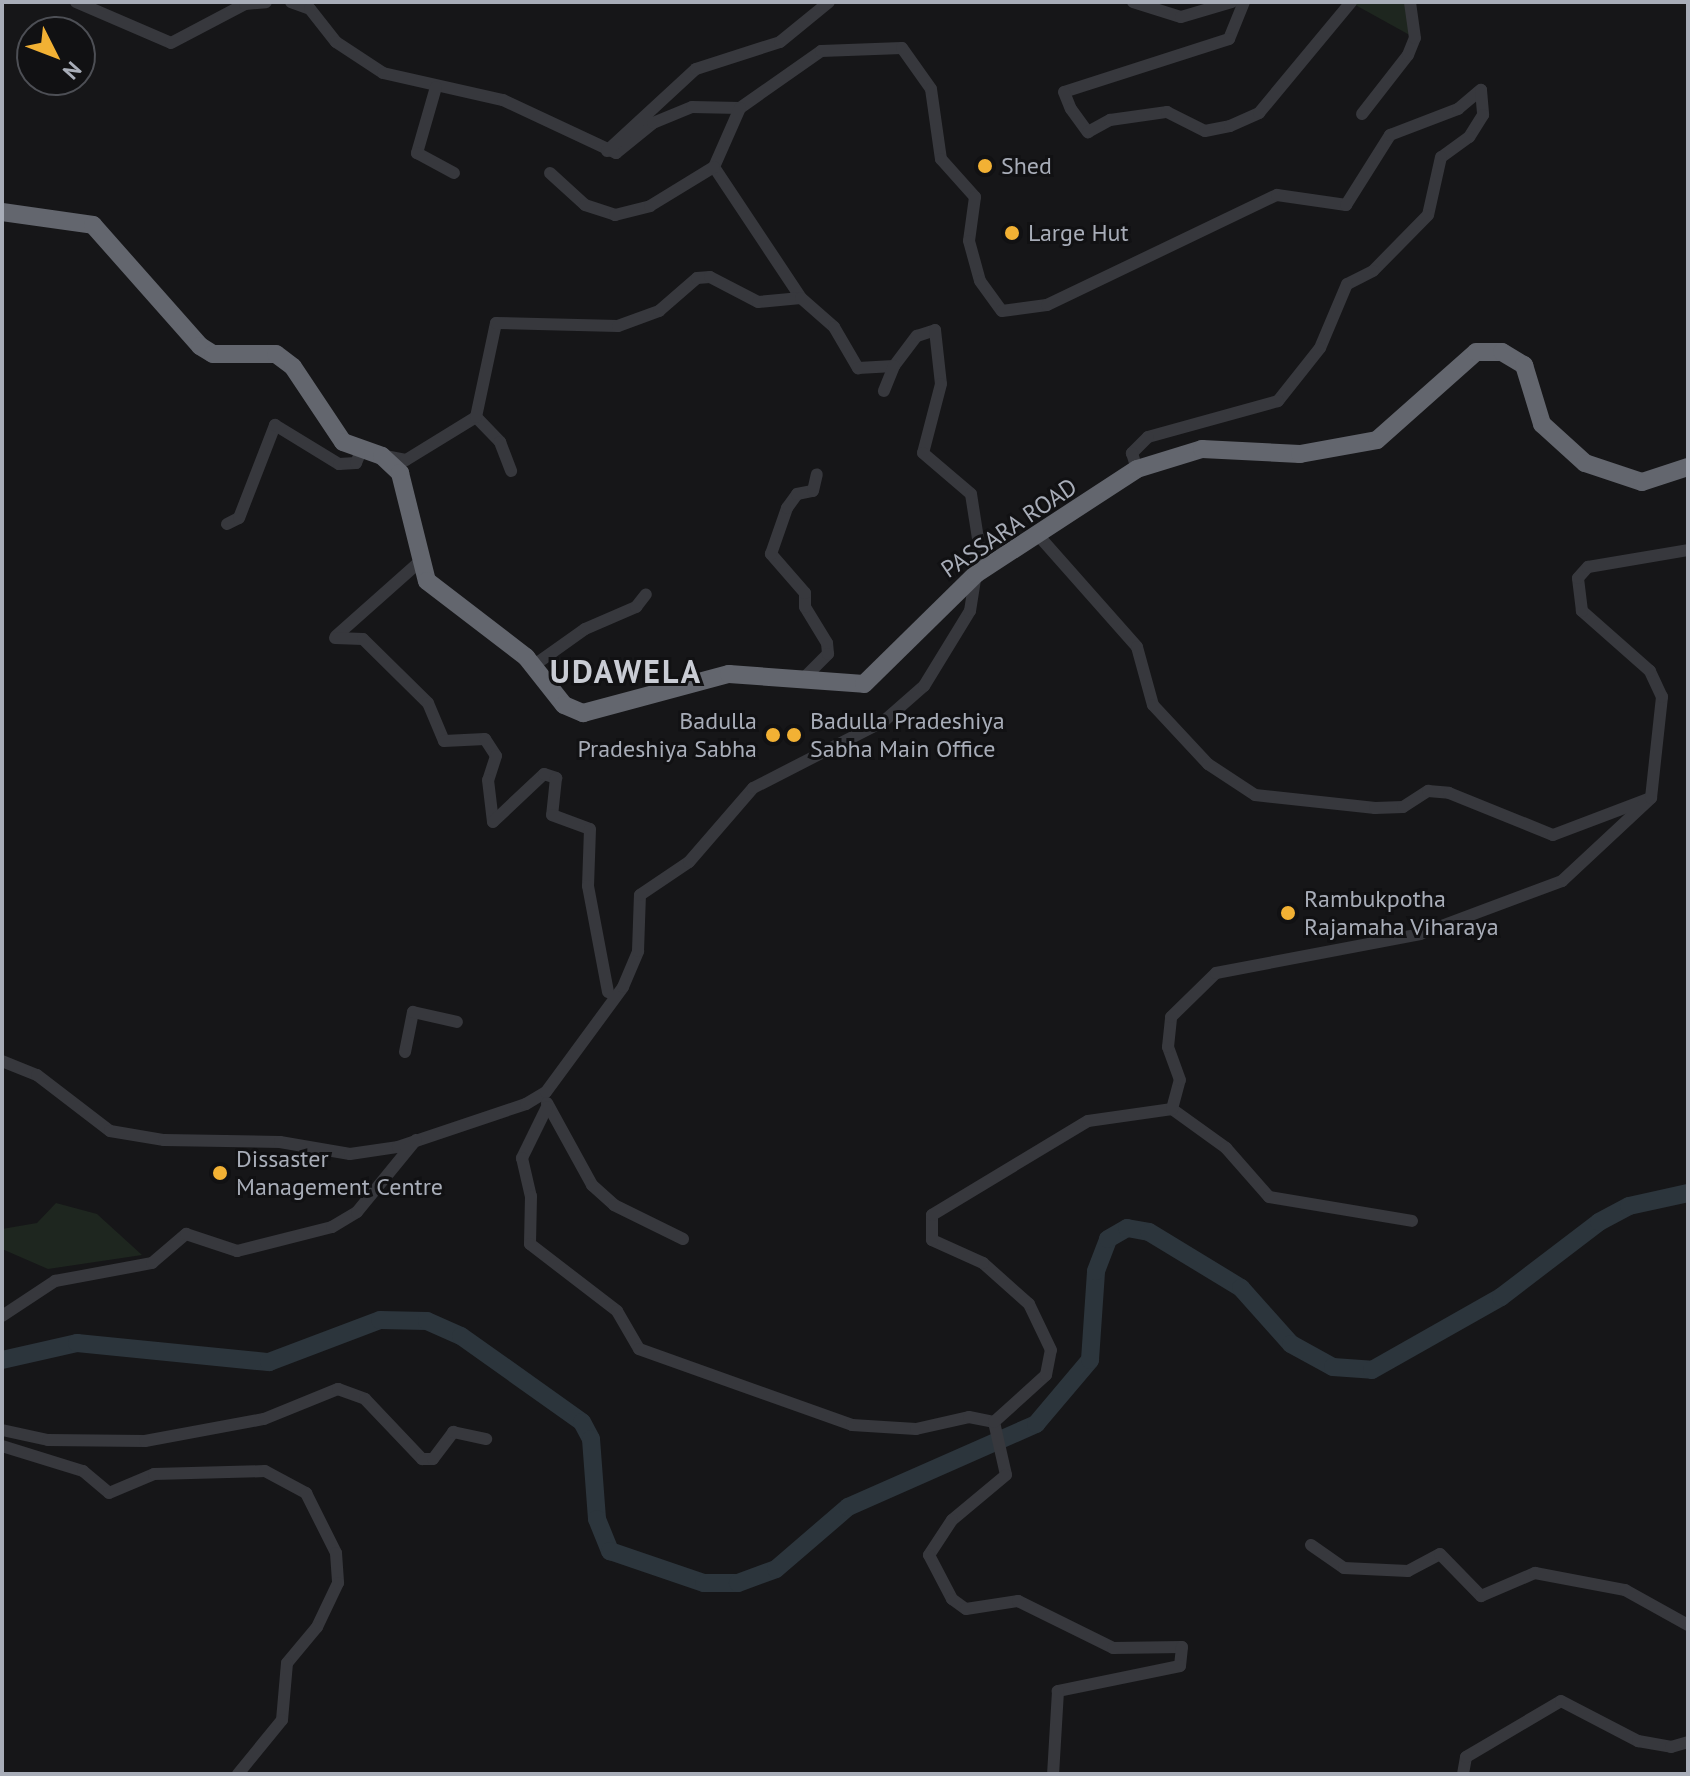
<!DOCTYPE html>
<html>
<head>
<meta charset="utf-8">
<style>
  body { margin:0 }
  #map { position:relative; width:1690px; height:1776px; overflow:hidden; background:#161618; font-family:"PT Sans",sans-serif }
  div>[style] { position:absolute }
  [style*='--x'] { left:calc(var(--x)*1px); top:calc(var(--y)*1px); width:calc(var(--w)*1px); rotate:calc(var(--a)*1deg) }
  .green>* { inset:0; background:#1e261f }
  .river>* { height:18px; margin:-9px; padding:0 9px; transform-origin:9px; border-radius:9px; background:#2c353c }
  .minor>* { height:12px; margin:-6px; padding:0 6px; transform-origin:6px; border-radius:6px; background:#37383d }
  .highway>* { height:18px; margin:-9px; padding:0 9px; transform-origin:9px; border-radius:9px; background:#63666e }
  .dots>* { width:22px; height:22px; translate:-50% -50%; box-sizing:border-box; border:4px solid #111113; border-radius:50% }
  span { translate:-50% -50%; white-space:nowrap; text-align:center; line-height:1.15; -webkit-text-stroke:6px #111113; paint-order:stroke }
  .poi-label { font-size:24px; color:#a8adb8 }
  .left { translate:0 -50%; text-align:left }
  .right { translate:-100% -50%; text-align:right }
  .street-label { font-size:24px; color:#a8adb8 }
  .district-label { font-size:32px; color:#c9ccd4; font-weight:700; letter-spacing:2px }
  .frame { position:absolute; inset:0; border:4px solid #a8adb8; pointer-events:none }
  .north { position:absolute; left:16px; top:16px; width:80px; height:80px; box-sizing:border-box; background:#111113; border:2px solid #4d4f55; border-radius:50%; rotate:132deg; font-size:22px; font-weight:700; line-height:32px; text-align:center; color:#a8adb8 }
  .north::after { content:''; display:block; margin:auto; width:28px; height:36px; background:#f2b134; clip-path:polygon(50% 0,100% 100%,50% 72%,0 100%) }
</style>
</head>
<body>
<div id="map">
  <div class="green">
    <i style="clip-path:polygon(1350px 2px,1410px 2px,1415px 38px)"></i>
    <i style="clip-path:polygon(56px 1203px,97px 1214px,142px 1255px,48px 1269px,2px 1249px,2px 1229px,37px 1223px)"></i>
  </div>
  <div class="river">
    <i style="--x:2;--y:1360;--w:77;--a:-12.8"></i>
    <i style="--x:77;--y:1343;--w:193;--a:5.7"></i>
    <i style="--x:269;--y:1362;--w:119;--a:-20.7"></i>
    <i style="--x:380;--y:1320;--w:47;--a:1.2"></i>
    <i style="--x:427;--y:1321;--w:37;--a:24"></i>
    <i style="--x:461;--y:1336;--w:148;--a:35.4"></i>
    <i style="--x:582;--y:1422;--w:19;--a:62"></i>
    <i style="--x:591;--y:1439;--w:80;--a:85.7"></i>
    <i style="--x:597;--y:1519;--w:35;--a:68"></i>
    <i style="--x:610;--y:1551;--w:99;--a:18.8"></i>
    <i style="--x:704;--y:1583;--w:34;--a:0"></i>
    <i style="--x:738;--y:1583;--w:40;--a:-20.2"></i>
    <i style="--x:776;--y:1569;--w:95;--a:-40.7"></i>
    <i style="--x:848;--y:1507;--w:206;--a:-23.8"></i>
    <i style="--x:1036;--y:1424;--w:84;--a:-49.8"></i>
    <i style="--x:1090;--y:1360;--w:89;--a:-86.1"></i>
    <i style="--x:1096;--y:1271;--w:34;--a:-69"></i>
    <i style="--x:1108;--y:1239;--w:22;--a:-30"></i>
    <i style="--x:1127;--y:1228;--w:22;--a:10"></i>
    <i style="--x:1149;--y:1232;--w:108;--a:31.3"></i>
    <i style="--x:1241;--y:1288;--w:75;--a:48.2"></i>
    <i style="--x:1291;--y:1344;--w:48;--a:28.7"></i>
    <i style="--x:1333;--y:1367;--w:39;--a:4"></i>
    <i style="--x:1372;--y:1370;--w:148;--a:-29.5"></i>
    <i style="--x:1501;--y:1297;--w:123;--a:-37.4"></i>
    <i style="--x:1599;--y:1222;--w:34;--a:-28"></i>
    <i style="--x:1629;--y:1206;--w:60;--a:-12.4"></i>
  </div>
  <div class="minor">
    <i style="--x:76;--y:2;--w:103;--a:23.3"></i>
    <i style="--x:171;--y:43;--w:84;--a:-27.8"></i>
    <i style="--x:245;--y:4;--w:21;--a:-5"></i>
    <i style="--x:291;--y:2;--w:20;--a:20"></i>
    <i style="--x:310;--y:9;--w:42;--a:51.8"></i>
    <i style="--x:336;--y:42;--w:56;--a:33.4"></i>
    <i style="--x:383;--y:73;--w:123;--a:12.7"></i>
    <i style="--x:503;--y:100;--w:125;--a:25.1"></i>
    <i style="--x:616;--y:153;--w:48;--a:-39"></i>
    <i style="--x:653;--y:123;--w:42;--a:-22.3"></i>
    <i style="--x:692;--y:107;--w:48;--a:1.2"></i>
    <i style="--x:740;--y:108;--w:99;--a:-35.1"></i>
    <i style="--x:821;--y:51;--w:81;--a:-2.1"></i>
    <i style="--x:902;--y:48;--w:50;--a:54.7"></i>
    <i style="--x:931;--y:89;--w:71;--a:81.9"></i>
    <i style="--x:941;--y:159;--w:51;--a:48.2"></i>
    <i style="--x:975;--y:197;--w:44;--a:97.8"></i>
    <i style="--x:969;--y:241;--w:41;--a:74.6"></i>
    <i style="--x:980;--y:281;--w:37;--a:54"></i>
    <i style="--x:1002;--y:311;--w:45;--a:-7.6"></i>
    <i style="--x:1047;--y:305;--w:255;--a:-25.6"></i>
    <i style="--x:1277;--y:195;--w:70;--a:8.2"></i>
    <i style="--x:1346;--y:205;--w:83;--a:-57.8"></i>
    <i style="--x:1390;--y:135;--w:73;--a:-20.9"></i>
    <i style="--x:1458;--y:109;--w:30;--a:-40"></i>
    <i style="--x:1481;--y:90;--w:25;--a:85"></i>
    <i style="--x:1483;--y:115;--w:26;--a:122"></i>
    <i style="--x:1469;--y:137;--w:34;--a:144"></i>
    <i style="--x:1441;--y:157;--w:59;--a:102.6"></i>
    <i style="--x:1428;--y:215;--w:78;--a:134.5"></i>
    <i style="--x:1373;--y:271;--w:29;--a:153"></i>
    <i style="--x:1347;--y:284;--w:69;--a:112.9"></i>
    <i style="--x:1320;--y:348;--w:68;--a:128.4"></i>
    <i style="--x:1278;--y:401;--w:135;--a:164.5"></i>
    <i style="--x:1148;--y:437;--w:23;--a:135"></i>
    <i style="--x:1132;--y:453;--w:17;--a:73"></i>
    <i style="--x:1133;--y:2;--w:50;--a:17.4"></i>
    <i style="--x:1181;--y:17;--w:53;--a:-16.4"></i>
    <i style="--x:1244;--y:2;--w:40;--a:112"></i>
    <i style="--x:1229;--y:39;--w:173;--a:162.2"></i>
    <i style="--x:1064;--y:92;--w:18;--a:68"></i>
    <i style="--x:1071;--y:109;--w:29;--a:54"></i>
    <i style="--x:1088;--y:132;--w:25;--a:-29"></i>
    <i style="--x:1110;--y:120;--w:58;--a:-8"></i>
    <i style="--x:1167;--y:112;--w:42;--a:26.6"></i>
    <i style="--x:1205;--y:131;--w:25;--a:-11"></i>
    <i style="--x:1230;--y:126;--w:32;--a:-24"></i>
    <i style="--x:1259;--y:113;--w:144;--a:-50.3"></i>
    <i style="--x:436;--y:87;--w:69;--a:106.1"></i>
    <i style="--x:417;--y:153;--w:42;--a:28.4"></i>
    <i style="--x:740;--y:108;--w:64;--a:113.8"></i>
    <i style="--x:714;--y:167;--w:157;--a:56.4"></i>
    <i style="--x:1362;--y:114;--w:75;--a:-52.1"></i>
    <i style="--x:1408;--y:55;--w:18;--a:-68"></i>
    <i style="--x:1415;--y:38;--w:36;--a:-98"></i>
    <i style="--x:607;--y:151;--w:121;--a:-42.7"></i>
    <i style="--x:696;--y:69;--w:88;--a:-17.8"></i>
    <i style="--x:780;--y:42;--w:63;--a:-39.2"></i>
    <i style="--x:550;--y:173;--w:47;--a:42.4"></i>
    <i style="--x:585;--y:205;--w:32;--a:18"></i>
    <i style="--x:615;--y:215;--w:36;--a:-14"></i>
    <i style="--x:650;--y:206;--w:75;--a:-31.4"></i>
    <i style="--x:894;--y:366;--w:38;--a:-53"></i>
    <i style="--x:917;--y:336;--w:19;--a:-18"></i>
    <i style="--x:935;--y:330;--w:54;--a:83.7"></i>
    <i style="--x:941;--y:384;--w:71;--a:104.6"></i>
    <i style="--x:923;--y:453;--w:63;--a:40.5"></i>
    <i style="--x:971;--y:494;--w:52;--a:81.1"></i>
    <i style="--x:979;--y:545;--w:9;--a:131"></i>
    <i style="--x:973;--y:552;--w:20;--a:60"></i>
    <i style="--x:476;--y:417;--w:35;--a:46"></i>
    <i style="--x:500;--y:442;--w:31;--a:69"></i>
    <i style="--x:385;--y:456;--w:21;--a:11"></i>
    <i style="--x:406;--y:460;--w:82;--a:-31.6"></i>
    <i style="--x:476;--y:417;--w:96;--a:-78"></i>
    <i style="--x:496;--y:323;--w:122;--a:1.4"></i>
    <i style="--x:618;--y:326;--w:44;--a:-20.1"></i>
    <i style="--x:659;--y:311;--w:50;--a:-41"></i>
    <i style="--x:697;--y:278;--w:13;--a:-4"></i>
    <i style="--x:710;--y:277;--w:54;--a:27.5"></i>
    <i style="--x:758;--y:302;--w:43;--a:-5.3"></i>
    <i style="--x:801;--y:298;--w:44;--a:41.3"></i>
    <i style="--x:834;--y:327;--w:48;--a:59.7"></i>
    <i style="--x:858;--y:368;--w:36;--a:-3"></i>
    <i style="--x:894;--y:366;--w:27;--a:112"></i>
    <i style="--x:227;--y:524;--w:13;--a:-27"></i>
    <i style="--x:239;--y:518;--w:100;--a:-68.8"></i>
    <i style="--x:275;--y:425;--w:75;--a:31.4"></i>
    <i style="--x:339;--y:464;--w:17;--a:-3"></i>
    <i style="--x:356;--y:463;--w:15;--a:-67"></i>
    <i style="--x:1038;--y:535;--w:149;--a:48.5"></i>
    <i style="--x:1137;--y:647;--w:60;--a:74.6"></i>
    <i style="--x:1153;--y:705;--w:81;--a:47"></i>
    <i style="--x:1208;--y:764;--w:56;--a:33.4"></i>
    <i style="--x:1255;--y:795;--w:121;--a:6.2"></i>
    <i style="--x:1375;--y:808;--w:28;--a:-2"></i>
    <i style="--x:1403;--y:807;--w:30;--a:-33"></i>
    <i style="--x:1428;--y:791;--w:21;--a:5"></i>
    <i style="--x:1449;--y:793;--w:112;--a:22"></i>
    <i style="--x:1553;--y:835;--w:102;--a:-20.8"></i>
    <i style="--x:336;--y:636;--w:108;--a:-41.6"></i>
    <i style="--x:335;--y:638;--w:28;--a:2"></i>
    <i style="--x:363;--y:639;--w:91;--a:44.6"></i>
    <i style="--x:428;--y:703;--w:41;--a:67.2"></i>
    <i style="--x:444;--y:741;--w:41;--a:-2.8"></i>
    <i style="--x:485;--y:739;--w:20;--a:57"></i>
    <i style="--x:496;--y:756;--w:25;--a:108"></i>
    <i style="--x:488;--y:780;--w:42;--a:83.2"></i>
    <i style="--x:493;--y:822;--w:70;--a:-43.3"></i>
    <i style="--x:544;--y:774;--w:13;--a:18"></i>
    <i style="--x:556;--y:778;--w:37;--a:96"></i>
    <i style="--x:552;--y:815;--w:40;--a:20.2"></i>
    <i style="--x:590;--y:829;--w:57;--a:92"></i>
    <i style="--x:588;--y:886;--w:108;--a:79.3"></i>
    <i style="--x:533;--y:666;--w:64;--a:-35.4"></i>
    <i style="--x:585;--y:629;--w:56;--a:-23.3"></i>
    <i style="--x:636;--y:607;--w:16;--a:-52"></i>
    <i style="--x:802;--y:680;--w:37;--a:-45"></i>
    <i style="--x:828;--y:654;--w:11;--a:-95"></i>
    <i style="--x:827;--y:643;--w:42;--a:-121.4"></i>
    <i style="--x:805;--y:607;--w:14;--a:-90"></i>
    <i style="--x:805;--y:593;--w:52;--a:-131.1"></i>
    <i style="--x:771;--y:554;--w:49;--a:-70.8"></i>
    <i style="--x:787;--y:508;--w:17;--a:-54"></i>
    <i style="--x:797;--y:494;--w:16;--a:-11"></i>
    <i style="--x:813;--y:491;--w:17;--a:-77"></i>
    <i style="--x:405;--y:1052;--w:41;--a:-78.7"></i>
    <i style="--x:413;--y:1012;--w:45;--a:12.8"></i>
    <i style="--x:2;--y:1061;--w:38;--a:22"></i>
    <i style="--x:37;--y:1075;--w:92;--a:37.5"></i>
    <i style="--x:110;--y:1131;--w:55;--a:9.5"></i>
    <i style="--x:164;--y:1140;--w:116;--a:1"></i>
    <i style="--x:280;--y:1142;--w:71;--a:9.7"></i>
    <i style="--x:350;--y:1154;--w:49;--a:-8.3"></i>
    <i style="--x:398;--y:1147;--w:135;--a:-18.6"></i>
    <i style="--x:526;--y:1104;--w:23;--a:-31"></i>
    <i style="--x:546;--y:1092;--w:130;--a:-53.7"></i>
    <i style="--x:623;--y:987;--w:39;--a:-67"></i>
    <i style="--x:638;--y:951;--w:56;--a:-88"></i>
    <i style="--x:640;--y:895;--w:59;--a:-34"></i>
    <i style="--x:689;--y:862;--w:98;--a:-49.1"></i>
    <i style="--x:753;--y:788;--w:147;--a:-27.1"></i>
    <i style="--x:884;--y:721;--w:53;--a:-41.2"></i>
    <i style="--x:924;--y:686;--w:88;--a:-58.5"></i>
    <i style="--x:970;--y:611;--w:36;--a:-81"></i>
    <i style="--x:547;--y:1103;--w:94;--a:61.2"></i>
    <i style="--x:592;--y:1185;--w:30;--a:42"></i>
    <i style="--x:614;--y:1205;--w:77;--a:26.2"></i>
    <i style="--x:547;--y:1107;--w:57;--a:116.1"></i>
    <i style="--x:522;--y:1158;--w:39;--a:77"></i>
    <i style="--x:531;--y:1196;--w:48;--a:91.2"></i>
    <i style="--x:530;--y:1244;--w:110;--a:37.6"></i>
    <i style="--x:617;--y:1311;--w:44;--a:59.9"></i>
    <i style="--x:639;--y:1349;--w:226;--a:19.6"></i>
    <i style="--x:852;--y:1425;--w:64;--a:3.6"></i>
    <i style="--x:916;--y:1429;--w:54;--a:-12.8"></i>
    <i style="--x:969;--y:1417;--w:25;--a:11"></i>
    <i style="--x:994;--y:1422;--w:54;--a:77.2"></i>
    <i style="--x:1006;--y:1475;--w:70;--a:140.2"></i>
    <i style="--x:952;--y:1520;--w:42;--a:123.3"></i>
    <i style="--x:929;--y:1555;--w:50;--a:62.4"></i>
    <i style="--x:952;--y:1599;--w:17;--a:36"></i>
    <i style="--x:966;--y:1609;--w:53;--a:-8.7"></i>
    <i style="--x:1018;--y:1601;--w:106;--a:26.3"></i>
    <i style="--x:1113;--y:1648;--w:69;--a:-0.8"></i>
    <i style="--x:1182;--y:1647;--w:19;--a:96"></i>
    <i style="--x:1180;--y:1666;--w:125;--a:168.4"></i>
    <i style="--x:1058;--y:1691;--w:83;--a:93.4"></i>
    <i style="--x:1172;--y:1109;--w:67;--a:35.8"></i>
    <i style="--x:1226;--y:1148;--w:65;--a:48.7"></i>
    <i style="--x:1269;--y:1197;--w:145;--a:9.5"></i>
    <i style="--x:2;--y:1316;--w:64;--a:-33.4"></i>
    <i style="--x:55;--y:1281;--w:99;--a:-10.5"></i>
    <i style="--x:152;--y:1263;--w:45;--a:-40.5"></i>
    <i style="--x:186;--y:1234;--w:54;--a:18.4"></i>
    <i style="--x:237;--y:1251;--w:98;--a:-14.2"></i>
    <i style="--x:332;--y:1227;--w:29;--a:-31"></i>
    <i style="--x:357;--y:1212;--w:93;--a:-50.7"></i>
    <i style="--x:994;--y:1422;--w:70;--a:-42.1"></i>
    <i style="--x:1046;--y:1375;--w:25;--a:-79"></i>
    <i style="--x:1051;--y:1350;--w:51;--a:-115.6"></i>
    <i style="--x:1029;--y:1304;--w:62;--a:-138.3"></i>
    <i style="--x:983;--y:1263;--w:56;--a:-155.7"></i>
    <i style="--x:932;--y:1240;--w:25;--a:-90"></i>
    <i style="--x:932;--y:1215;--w:182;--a:-31.1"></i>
    <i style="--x:1088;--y:1121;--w:85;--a:-8.1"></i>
    <i style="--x:1172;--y:1109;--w:30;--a:-75"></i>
    <i style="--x:1180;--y:1080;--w:35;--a:-110"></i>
    <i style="--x:1168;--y:1047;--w:30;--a:-84"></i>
    <i style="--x:1171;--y:1017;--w:63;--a:-44.4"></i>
    <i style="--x:1216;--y:973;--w:208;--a:-10.8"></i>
    <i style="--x:1420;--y:934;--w:152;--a:-20.5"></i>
    <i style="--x:1562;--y:881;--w:122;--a:-43"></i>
    <i style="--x:1651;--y:798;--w:102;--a:-83.8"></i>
    <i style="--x:1662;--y:697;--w:29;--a:-115"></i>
    <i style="--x:1650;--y:671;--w:91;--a:-138.6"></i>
    <i style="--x:1582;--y:611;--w:33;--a:-97"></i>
    <i style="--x:1578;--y:578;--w:15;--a:-48"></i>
    <i style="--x:1588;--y:567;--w:101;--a:-9.6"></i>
    <i style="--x:2;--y:1430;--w:47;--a:12.3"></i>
    <i style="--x:48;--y:1440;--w:97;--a:0.6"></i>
    <i style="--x:145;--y:1441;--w:121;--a:-10.5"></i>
    <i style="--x:264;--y:1419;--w:80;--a:-22.1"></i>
    <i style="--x:338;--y:1389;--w:29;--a:20"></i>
    <i style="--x:365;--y:1399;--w:83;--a:46.5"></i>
    <i style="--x:422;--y:1459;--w:11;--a:0"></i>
    <i style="--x:433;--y:1459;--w:34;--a:-53"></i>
    <i style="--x:453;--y:1432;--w:34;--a:12"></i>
    <i style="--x:2;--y:1446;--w:85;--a:17.2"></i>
    <i style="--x:83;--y:1471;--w:34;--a:40"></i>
    <i style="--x:109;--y:1493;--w:49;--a:-22.9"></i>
    <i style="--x:154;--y:1474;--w:111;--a:-1.5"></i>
    <i style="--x:265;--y:1471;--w:47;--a:28.2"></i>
    <i style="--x:306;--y:1493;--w:67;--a:63.4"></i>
    <i style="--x:336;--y:1553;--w:30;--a:86"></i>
    <i style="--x:338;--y:1583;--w:49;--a:115.5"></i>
    <i style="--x:317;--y:1627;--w:47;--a:129.8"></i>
    <i style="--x:287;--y:1663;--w:57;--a:95"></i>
    <i style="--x:282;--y:1720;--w:70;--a:129.2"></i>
    <i style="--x:1311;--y:1545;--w:40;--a:34.9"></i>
    <i style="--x:1344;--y:1568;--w:64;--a:2.7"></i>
    <i style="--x:1408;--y:1571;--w:36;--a:-28"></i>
    <i style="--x:1440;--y:1554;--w:59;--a:45.7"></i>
    <i style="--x:1481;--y:1596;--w:59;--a:-23.1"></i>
    <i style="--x:1535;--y:1573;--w:92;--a:10.7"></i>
    <i style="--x:1625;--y:1590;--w:72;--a:29.1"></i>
    <i style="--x:1463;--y:1774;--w:17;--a:-80"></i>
    <i style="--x:1466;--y:1757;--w:110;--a:-30.5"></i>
    <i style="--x:1561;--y:1701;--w:87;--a:27.5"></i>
    <i style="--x:1638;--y:1741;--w:34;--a:10"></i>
    <i style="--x:1671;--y:1747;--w:18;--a:-16"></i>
  </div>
  <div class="highway">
    <i style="--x:2;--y:212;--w:92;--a:8.1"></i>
    <i style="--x:93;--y:225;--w:162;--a:48.5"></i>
    <i style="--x:200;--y:346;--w:15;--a:32"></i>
    <i style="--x:213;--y:354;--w:63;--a:0"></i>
    <i style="--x:276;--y:354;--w:21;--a:37"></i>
    <i style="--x:293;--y:367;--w:90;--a:56.3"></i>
    <i style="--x:343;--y:442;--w:41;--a:19.7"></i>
    <i style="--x:382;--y:456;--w:25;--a:43"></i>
    <i style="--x:400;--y:473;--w:111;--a:76"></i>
    <i style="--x:427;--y:581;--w:125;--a:37.5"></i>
    <i style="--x:526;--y:657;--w:61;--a:51.6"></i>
    <i style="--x:564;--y:705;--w:21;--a:23"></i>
    <i style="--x:583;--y:713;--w:151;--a:-15"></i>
    <i style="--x:729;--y:674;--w:135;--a:4.2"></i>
    <i style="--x:864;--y:684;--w:157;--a:-44.5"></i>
    <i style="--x:976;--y:574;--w:192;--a:-33.1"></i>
    <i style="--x:1137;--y:469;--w:68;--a:-17.1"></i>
    <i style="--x:1202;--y:449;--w:98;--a:2.9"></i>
    <i style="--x:1300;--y:454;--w:78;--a:-10.3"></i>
    <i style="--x:1377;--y:440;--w:132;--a:-41.6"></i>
    <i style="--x:1476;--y:352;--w:26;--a:0"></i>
    <i style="--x:1502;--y:352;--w:26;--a:31"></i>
    <i style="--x:1524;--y:365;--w:62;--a:73"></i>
    <i style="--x:1542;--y:424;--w:58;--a:42.2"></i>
    <i style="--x:1585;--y:463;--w:60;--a:18.4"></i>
    <i style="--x:1642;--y:482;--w:48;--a:-18.1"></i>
  </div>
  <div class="dots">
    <i style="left:985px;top:166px;background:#f2b134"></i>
    <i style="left:1012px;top:233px;background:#f2b134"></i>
    <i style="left:773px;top:735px;background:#f2b134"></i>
    <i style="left:794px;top:735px;background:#f2b134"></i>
    <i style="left:1288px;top:913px;background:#f2b134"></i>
    <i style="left:220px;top:1173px;background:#f2b134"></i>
  </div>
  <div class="poi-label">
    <span class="left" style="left:1001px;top:166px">Shed</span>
    <span class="left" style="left:1028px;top:233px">Large Hut</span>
    <span class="right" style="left:757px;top:735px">Badulla<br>Pradeshiya Sabha</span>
    <span class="left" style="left:810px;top:735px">Badulla Pradeshiya<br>Sabha Main Office</span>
    <span class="left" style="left:1304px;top:913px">Rambukpotha<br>Rajamaha Viharaya</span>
    <span class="left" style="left:236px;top:1173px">Dissaster<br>Management Centre</span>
  </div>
  <div class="street-label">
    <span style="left:1009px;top:528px;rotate:-34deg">PASSARA ROAD</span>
  </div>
  <div class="district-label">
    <span style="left:626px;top:671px">UDAWELA</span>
  </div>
  <div class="frame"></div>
  <div class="north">N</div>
</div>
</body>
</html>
